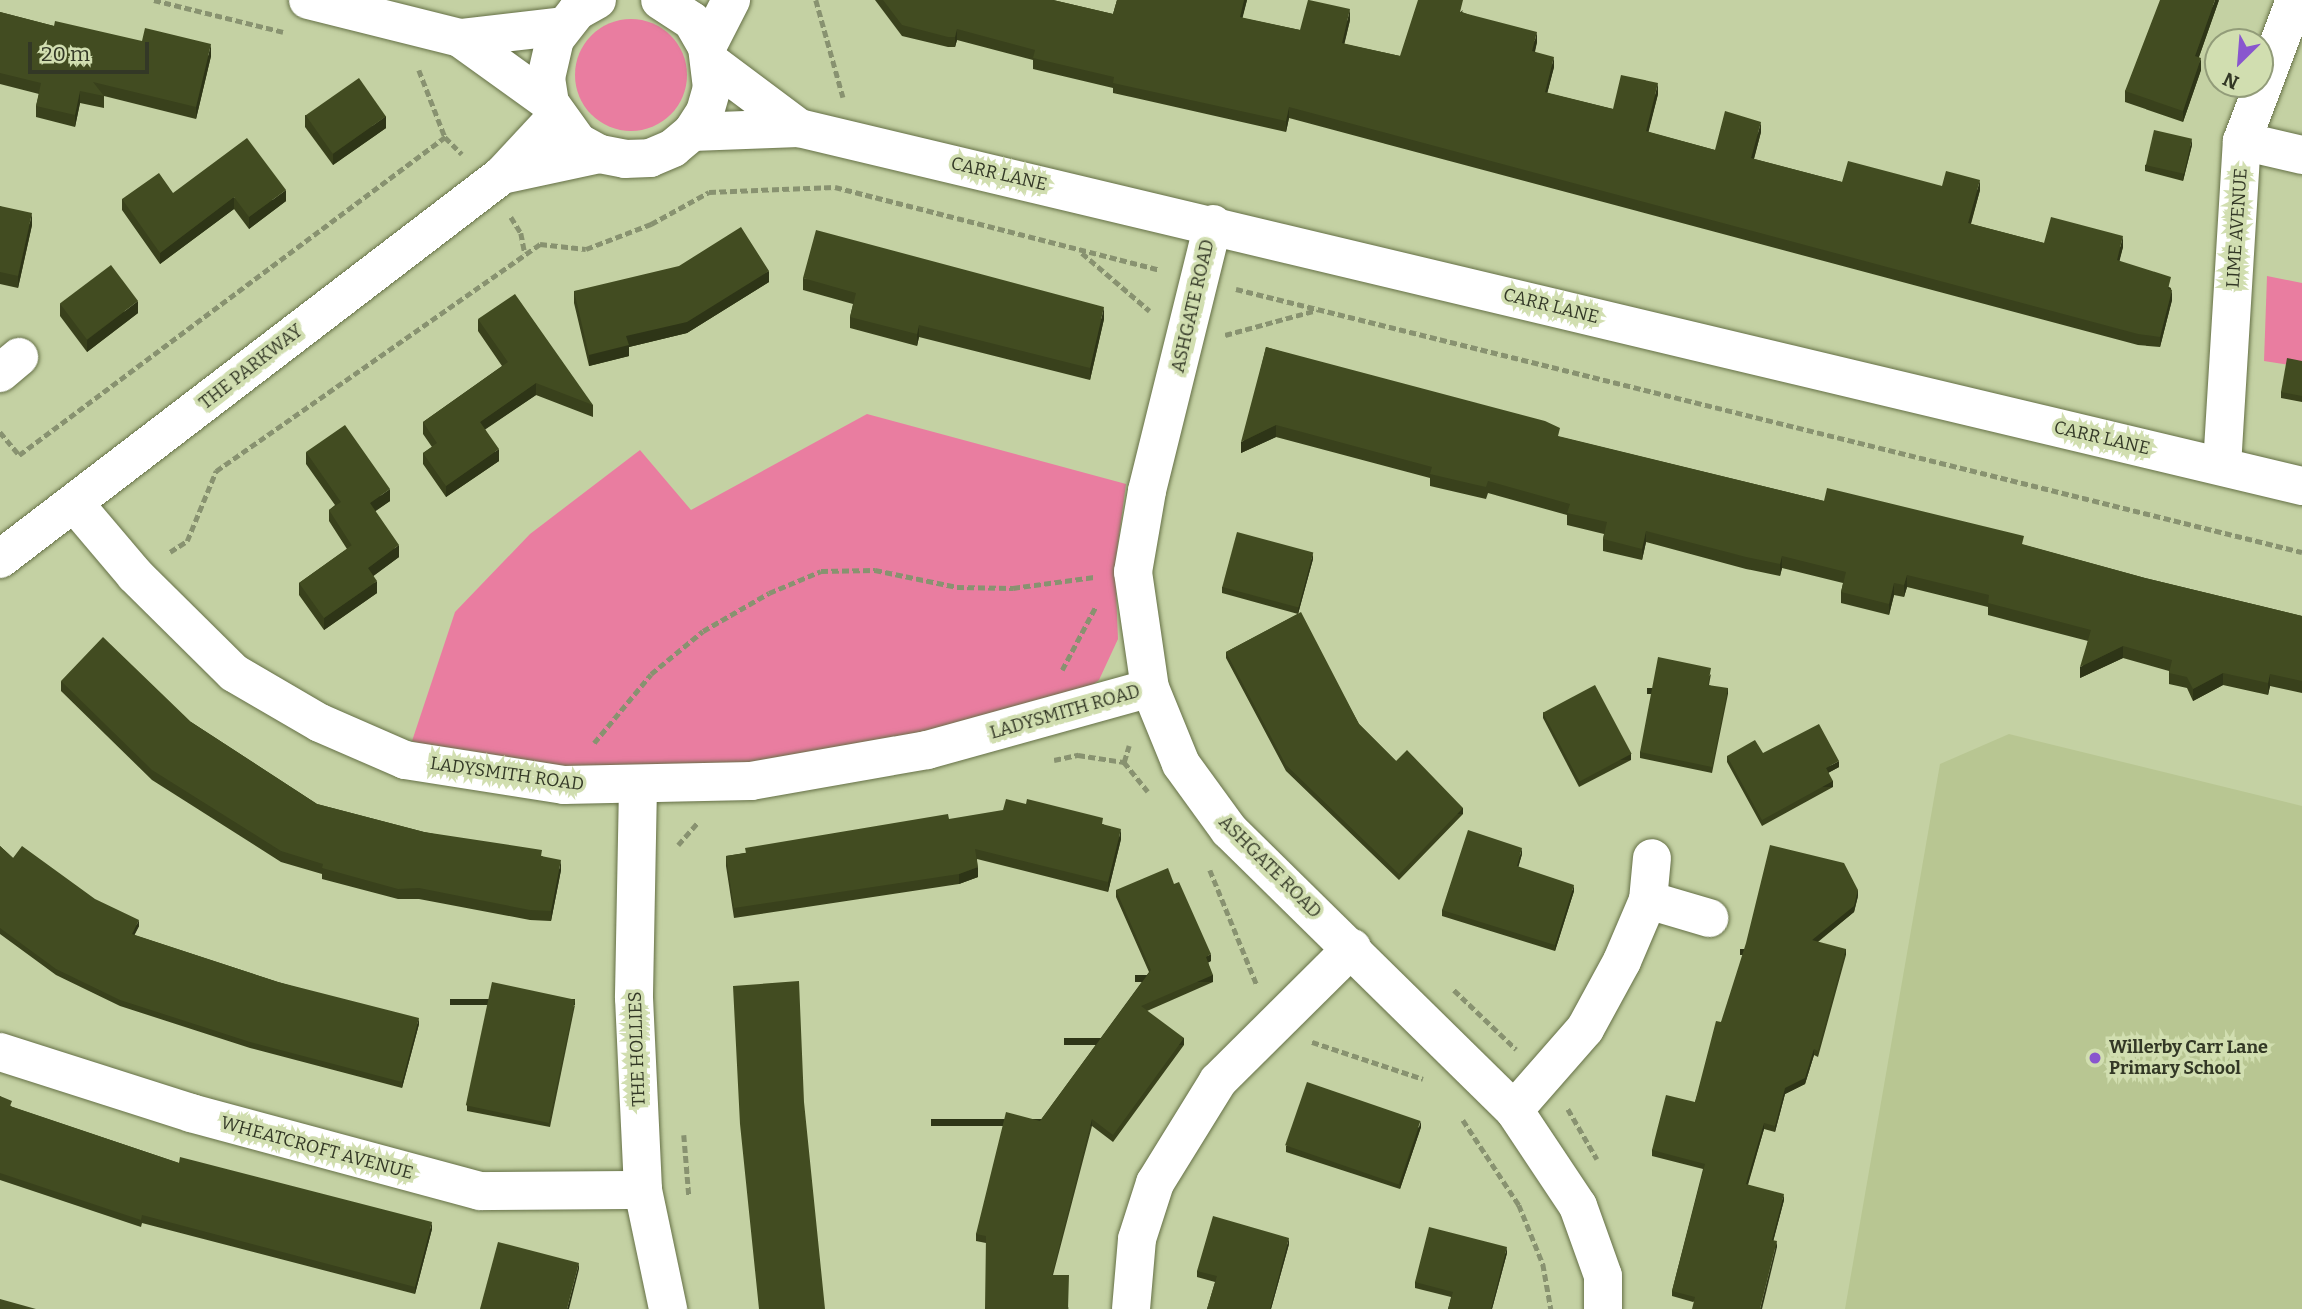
<!DOCTYPE html>
<html>
<head>
<meta charset="utf-8">
<style>
  body { margin:0 }
  #map { position:relative; width:2302px; height:1309px; overflow:hidden; background:#c4d1a3; font-family:Bitter,serif }
  div>[style] { position:absolute }
  [style*='--x'] { left:calc(var(--x)*1px); top:calc(var(--y)*1px); width:calc(var(--w)*1px); rotate:calc(var(--a)*1deg) }
  .built>* { inset:0; background:#b8c692 }
  .green>* { inset:0; background:#e97da0 }
  .round { border-radius:50% }
  .path>* { height:4.5px; margin-top:-2.25px; transform-origin:0; background:repeating-linear-gradient(90deg,#889270 0 7px,transparent 0 10.5px) }
  .roads { filter:drop-shadow(0 0 2px #657046) drop-shadow(0 0 2px #657046) }
  .minor>* { height:38px; margin:-19px; padding:0 19px; transform-origin:19px; border-radius:19px; background:#fff }
  .wall>* { inset:0; background:#39411c }
  .shaded-wall>* { inset:0; background:#2e3517; transform-origin:0 0 }
  .building>* { inset:0; background:#424c21; transform-origin:0 0 }
  .dots>* { width:19px; height:19px; translate:-50% -50%; box-sizing:border-box; border:4px solid #d1deb0; border-radius:50% }
  span { translate:-50% -50%; white-space:nowrap; text-align:center; line-height:1.15; -webkit-text-stroke:7px #d1deb0; paint-order:stroke }
  .street-label { font-size:18px; color:#333826 }
  .poi-label { font-size:18px; color:#333826; font-weight:700 }
  .left { translate:0 -50%; text-align:left }
  .north { position:absolute; left:2204px; top:28px; width:70px; height:70px; box-sizing:border-box; background:#d1deb0; border:2px solid #929c79; border-radius:50%; rotate:205deg; font-size:19px; font-weight:700; line-height:28px; text-align:center; color:#333826 }
  .north::after { content:''; display:block; margin:auto; width:24px; height:32px; background:#8956ce; clip-path:polygon(50% 0,100% 100%,50% 72%,0 100%) }
  .scale { position:absolute; left:28px; top:42px; width:121px; height:32px; box-sizing:border-box; border:4px solid #333826; border-top:0; padding-left:9px; font-size:21px; line-height:24px; white-space:nowrap; color:#333826; -webkit-text-stroke:5px #d1deb0; paint-order:stroke }
</style>
</head>
<body>
<div id="map">
  <div class="built">
    <i style="clip-path:polygon(2009px 734px,2302px 806px,2302px 1309px,1845px 1309px,1940px 764px)"></i>
  </div>
  <div class="green">
    <i class="round" style="left:575px;top:19px;width:112px;height:112px"></i>
    <i style="clip-path:polygon(2267px 276px,2302px 283px,2302px 367px,2264px 361px)"></i>
    <i style="clip-path:polygon(867px 414px,1126px 484px,1115px 566px,1118px 639px,1099px 680px,1077px 696px,829px 753px,694px 769px,564px 767px,443px 751px,412px 741px,455px 612px,530px 534px,640px 450px,691px 510px)"></i>
  </div>
  <div class="path">
    <i style="--x:154;--y:0;--w:133;--a:13.9"></i>
    <i style="--x:816;--y:0;--w:101;--a:74.4"></i>
    <i style="--x:419;--y:70;--w:72;--a:68.8"></i>
    <i style="--x:445;--y:137;--w:24;--a:45"></i>
    <i style="--x:511;--y:217;--w:19;--a:58"></i>
    <i style="--x:521;--y:233;--w:21;--a:79"></i>
    <i style="--x:1082;--y:253;--w:89;--a:40.5"></i>
    <i style="--x:1236;--y:289;--w:1098;--a:13.86"></i>
    <i style="--x:1225;--y:335;--w:95;--a:-15.2"></i>
    <i style="--x:0;--y:432;--w:30;--a:50"></i>
    <i style="--x:19;--y:455;--w:532;--a:-36.74"></i>
    <i style="--x:170;--y:552;--w:20;--a:-33"></i>
    <i style="--x:187;--y:541;--w:76;--a:-67.5"></i>
    <i style="--x:216;--y:471;--w:396;--a:-35"></i>
    <i style="--x:540;--y:244;--w:46;--a:6.2"></i>
    <i style="--x:586;--y:249;--w:70;--a:-21"></i>
    <i style="--x:651;--y:224;--w:66;--a:-28.9"></i>
    <i style="--x:709;--y:192;--w:126;--a:-2.3"></i>
    <i style="--x:835;--y:187;--w:335;--a:14.3"></i>
    <i style="--x:1062;--y:670;--w:72;--a:-62"></i>
    <i style="--x:594;--y:743;--w:89;--a:-50.4"></i>
    <i style="--x:651;--y:674;--w:67;--a:-39.6"></i>
    <i style="--x:703;--y:631;--w:76;--a:-29.9"></i>
    <i style="--x:769;--y:593;--w:56;--a:-22.9"></i>
    <i style="--x:821;--y:571;--w:54;--a:-1.1"></i>
    <i style="--x:875;--y:570;--w:84;--a:11.7"></i>
    <i style="--x:957;--y:587;--w:56;--a:1"></i>
    <i style="--x:1013;--y:588;--w:82;--a:-7.7"></i>
    <i style="--x:1054;--y:760;--w:25;--a:-12"></i>
    <i style="--x:1078;--y:755;--w:47;--a:8.7"></i>
    <i style="--x:1124;--y:762;--w:38;--a:51"></i>
    <i style="--x:1124;--y:762;--w:17;--a:-73"></i>
    <i style="--x:678;--y:845;--w:29;--a:-49"></i>
    <i style="--x:1210;--y:870;--w:124;--a:67.8"></i>
    <i style="--x:1454;--y:990;--w:86;--a:43.6"></i>
    <i style="--x:1312;--y:1042;--w:117;--a:18.4"></i>
    <i style="--x:1568;--y:1109;--w:58;--a:59.9"></i>
    <i style="--x:1463;--y:1120;--w:102;--a:56.6"></i>
    <i style="--x:1519;--y:1205;--w:64;--a:67.9"></i>
    <i style="--x:1543;--y:1264;--w:46;--a:79.9"></i>
    <i style="--x:684;--y:1135;--w:61;--a:85.3"></i>
  </div>
  <div class="roads">
    <div class="minor">
      <i style="--x:308;--y:0;--w:157;--a:14"></i>
      <i style="--x:460;--y:38;--w:111;--a:35.8"></i>
      <i style="--x:597;--y:0;--w:23;--a:151"></i>
      <i style="--x:577;--y:11;--w:36;--a:128"></i>
      <i style="--x:555;--y:39;--w:40;--a:103"></i>
      <i style="--x:546;--y:78;--w:25;--a:81"></i>
      <i style="--x:550;--y:103;--w:48;--a:54.3"></i>
      <i style="--x:578;--y:142;--w:25;--a:29"></i>
      <i style="--x:600;--y:154;--w:25;--a:11"></i>
      <i style="--x:625;--y:159;--w:25;--a:-2"></i>
      <i style="--x:650;--y:158;--w:25;--a:-23"></i>
      <i style="--x:673;--y:148;--w:25;--a:-40"></i>
      <i style="--x:692;--y:132;--w:24;--a:-57"></i>
      <i style="--x:705;--y:112;--w:25;--a:-74"></i>
      <i style="--x:712;--y:88;--w:41;--a:-97"></i>
      <i style="--x:707;--y:47;--w:30;--a:-120"></i>
      <i style="--x:692;--y:21;--w:38;--a:-147"></i>
      <i style="--x:460;--y:38;--w:104;--a:-6.6"></i>
      <i style="--x:707;--y:47;--w:53;--a:-62.9"></i>
      <i style="--x:712;--y:63;--w:109;--a:36.8"></i>
      <i style="--x:692;--y:132;--w:107;--a:-2.1"></i>
      <i style="--x:799;--y:128;--w:1545;--a:13.4"></i>
      <i style="--x:2242;--y:141;--w:62;--a:13.1"></i>
      <i style="--x:502;--y:175;--w:100;--a:-12.1"></i>
      <i style="--x:1213;--y:224;--w:275;--a:103.9"></i>
      <i style="--x:1147;--y:491;--w:82;--a:99.8"></i>
      <i style="--x:1133;--y:572;--w:117;--a:81.7"></i>
      <i style="--x:1150;--y:688;--w:82;--a:67.8"></i>
      <i style="--x:1181;--y:764;--w:82;--a:54"></i>
      <i style="--x:1229;--y:830;--w:400;--a:44.5"></i>
      <i style="--x:1514;--y:1110;--w:115;--a:56.3"></i>
      <i style="--x:1578;--y:1206;--w:74;--a:70.3"></i>
      <i style="--x:1603;--y:1276;--w:33;--a:90"></i>
      <i style="--x:0;--y:373;--w:25;--a:-40"></i>
      <i style="--x:2222;--y:466;--w:326;--a:-86.5"></i>
      <i style="--x:2242;--y:141;--w:151;--a:-69.4"></i>
      <i style="--x:74;--y:503;--w:94;--a:49.7"></i>
      <i style="--x:135;--y:575;--w:139;--a:44.7"></i>
      <i style="--x:234;--y:673;--w:99;--a:30.2"></i>
      <i style="--x:320;--y:723;--w:93;--a:23.5"></i>
      <i style="--x:405;--y:760;--w:161;--a:8.9"></i>
      <i style="--x:564;--y:785;--w:187;--a:-1.2"></i>
      <i style="--x:751;--y:781;--w:179;--a:-10"></i>
      <i style="--x:927;--y:750;--w:231;--a:-15.5"></i>
      <i style="--x:0;--y:559;--w:632;--a:-37.41"></i>
      <i style="--x:502;--y:175;--w:79;--a:-47"></i>
      <i style="--x:638;--y:786;--w:212;--a:91.1"></i>
      <i style="--x:634;--y:998;--w:192;--a:87.3"></i>
      <i style="--x:643;--y:1190;--w:122;--a:78.1"></i>
      <i style="--x:1648;--y:900;--w:64;--a:16.4"></i>
      <i style="--x:0;--y:1052;--w:201;--a:17.7"></i>
      <i style="--x:191;--y:1113;--w:299;--a:15.1"></i>
      <i style="--x:480;--y:1191;--w:163;--a:-0.4"></i>
      <i style="--x:1514;--y:1110;--w:108;--a:-48.8"></i>
      <i style="--x:1585;--y:1029;--w:77;--a:-61.4"></i>
      <i style="--x:1622;--y:961;--w:66;--a:-66.9"></i>
      <i style="--x:1648;--y:900;--w:42;--a:-84.6"></i>
      <i style="--x:1131;--y:1309;--w:70;--a:-85.1"></i>
      <i style="--x:1137;--y:1239;--w:59;--a:-72.2"></i>
      <i style="--x:1155;--y:1183;--w:120;--a:-58.3"></i>
      <i style="--x:1218;--y:1081;--w:189;--a:-44.8"></i>
    </div>
  </div>
  <div class="wall">
    <i style="clip-path:polygon(875px 0,1053px 0,1113px 14px,1117px 0,1247px 0,1242px 18px,1300px 30px,1350px 20px,1344px 44px,1400px 56px,1463px 10px,1462px 12px,1537px 42px,1535px 52px,1554px 67px,1547px 93px,1613px 109px,1658px 94px,1648px 132px,1715px 150px,1761px 132px,1754px 159px,1842px 182px,1942px 186px,1980px 190px,1971px 224px,2044px 243px,2123px 247px,2119px 261px,2171px 288px,2172px 300px,2160px 347px,2138px 345px,1289px 118px,1286px 132px,1113px 93px,1113px 88px,1033px 69px,1033px 60px,957px 40px,955px 47px,948px 47px,902px 36px)"></i>
    <i style="clip-path:polygon(2219px 0,2199px 57px,2201px 70px,2183px 122px,2125px 102px,2125px 91px)"></i>
    <i style="clip-path:polygon(0 12px,54px 26px,211px 56px,196px 119px,104px 96px,104px 108px,80px 103px,75px 127px,36px 117px,36px 106px,39px 94px,0 84px)"></i>
    <i style="clip-path:polygon(305px 115px,386px 128px,333px 165px,305px 127px)"></i>
    <i style="clip-path:polygon(2192px 145px,2183px 181px,2145px 171px,2145px 165px)"></i>
    <i style="clip-path:polygon(173px 193px,286px 201px,249px 229px,234px 209px,160px 264px,122px 210px,122px 199px)"></i>
    <i style="clip-path:polygon(0 206px,32px 225px,18px 288px,0 284px)"></i>
    <i style="clip-path:polygon(803px 278px,1104px 319px,1090px 380px,919px 337px,917px 346px,850px 328px,850px 317px,853px 304px,803px 290px)"></i>
    <i style="clip-path:polygon(769px 282px,687px 333px,629px 347px,629px 356px,589px 366px,574px 303px,574px 291px)"></i>
    <i style="clip-path:polygon(60px 304px,138px 313px,87px 352px,60px 316px)"></i>
    <i style="clip-path:polygon(478px 319px,593px 405px,593px 417px,536px 395px,485px 429px,499px 461px,446px 497px,423px 464px,423px 453px,432px 447px,423px 434px,423px 422px,502px 366px,478px 331px)"></i>
    <i style="clip-path:polygon(1266px 347px,1560px 437px,1824px 501px,2024px 545px,2145px 578px,2302px 616px,2302px 693px,2270px 686px,2268px 695px,2223px 685px,2193px 701px,2187px 688px,2169px 684px,2169px 671px,2123px 658px,2080px 678px,2088px 641px,1988px 615px,1988px 607px,1907px 587px,1904px 597px,1894px 595px,1889px 615px,1841px 603px,1841px 592px,1843px 583px,1782px 568px,1780px 576px,1746px 569px,1646px 542px,1642px 560px,1603px 551px,1603px 539px,1604px 534px,1567px 525px,1567px 515px,1488px 493px,1486px 499px,1430px 486px,1430px 478px,1276px 437px,1241px 453px)"></i>
    <i style="clip-path:polygon(2302px 361px,2302px 402px,2281px 398px,2281px 392px)"></i>
    <i style="clip-path:polygon(306px 452px,390px 501px,375px 511px,399px 557px,373px 576px,377px 593px,324px 630px,299px 595px,299px 583px,347px 549px,329px 521px,329px 510px,335px 505px,306px 464px)"></i>
    <i style="clip-path:polygon(1313px 559px,1298px 614px,1359px 724px,1396px 761px,1463px 814px,1399px 880px,1286px 771px,1226px 658px,1226px 652px,1298px 614px,1222px 593px,1222px 587px)"></i>
    <i style="clip-path:polygon(1711px 674px,1709px 685px,1728px 694px,1712px 773px,1640px 758px,1640px 752px)"></i>
    <i style="clip-path:polygon(61px 681px,191px 722px,317px 804px,424px 832px,542px 856px,561px 870px,551px 921px,530px 920px,419px 899px,398px 899px,322px 879px,322px 874px,281px 862px,152px 780px,61px 691px)"></i>
    <i style="clip-path:polygon(1543px 712px,1631px 760px,1579px 787px,1543px 718px)"></i>
    <i style="clip-path:polygon(1763px 753px,1839px 767px,1828px 773px,1833px 787px,1762px 826px,1727px 762px,1727px 756px)"></i>
    <i style="clip-path:polygon(949px 819px,1103px 824px,1121px 839px,1108px 892px,977px 859px,978px 877px,959px 884px,734px 918px,726px 866px,726px 856px)"></i>
    <i style="clip-path:polygon(0 846px,13px 858px,139px 926px,134px 935px,278px 982px,419px 1024px,402px 1088px,250px 1048px,120px 1006px,56px 975px,0 934px)"></i>
    <i style="clip-path:polygon(1522px 854px,1518px 867px,1574px 891px,1555px 951px,1442px 916px,1442px 910px)"></i>
    <i style="clip-path:polygon(1174px 884px,1211px 961px,1208px 962px,1213px 982px,1147px 1011px,1184px 1045px,1113px 1142px,1092px 1126px,1053px 1275px,1069px 1309px,986px 1243px,976px 1241px,976px 1234px,1040px 1121px,1149px 972px,1116px 897px,1116px 890px)"></i>
    <i style="clip-path:polygon(1858px 896px,1854px 912px,1818px 942px,1846px 955px,1818px 1057px,1814px 1055px,1805px 1084px,1785px 1094px,1775px 1132px,1764px 1129px,1748px 1185px,1784px 1200px,1773px 1241px,1777px 1247px,1693px 1302px,1672px 1296px,1672px 1291px,1703px 1169px,1652px 1156px,1652px 1150px,1695px 1102px,1721px 1022px)"></i>
    <i style="clip-path:polygon(575px 1005px,550px 1127px,467px 1111px,467px 1105px)"></i>
    <i style="clip-path:polygon(0 1096px,12px 1107px,179px 1163px,432px 1229px,415px 1294px,142px 1223px,141px 1227px,0 1180px)"></i>
    <i style="clip-path:polygon(1421px 1127px,1400px 1189px,1286px 1152px,1286px 1146px)"></i>
    <i style="clip-path:polygon(1289px 1244px,1271px 1309px,1207px 1309px,1215px 1282px,1197px 1277px,1197px 1271px)"></i>
    <i style="clip-path:polygon(1507px 1253px,1492px 1309px,1448px 1309px,1451px 1297px,1415px 1288px,1415px 1282px)"></i>
  </div>
  <div class="shaded-wall">
    <i style="clip-path:polygon(1244px 0,1247px 0,1240px 28px,1240px 17px)"></i>
    <i style="clip-path:polygon(2215px 0,2219px 0,2195px 68px,2195px 56px)"></i>
    <i style="clip-path:polygon(1350px 9px,1350px 20px,1342px 54px,1342px 43px)"></i>
    <i style="clip-path:polygon(957px 29px,957px 40px,955px 47px,955px 37px)"></i>
    <i style="clip-path:polygon(1537px 32px,1537px 42px,1532px 61px,1532px 51px)"></i>
    <i style="clip-path:polygon(211px 44px,211px 56px,196px 119px,196px 107px)"></i>
    <i style="clip-path:polygon(1554px 57px,1554px 67px,1545px 102px,1545px 92px)"></i>
    <i style="clip-path:polygon(2201px 58px,2201px 70px,2183px 122px,2183px 111px)"></i>
    <i style="clip-path:polygon(1658px 83px,1658px 94px,1646px 142px,1646px 131px)"></i>
    <i style="clip-path:polygon(80px 91px,80px 103px,75px 127px,75px 115px)"></i>
    <i style="clip-path:polygon(1289px 107px,1289px 118px,1286px 132px,1286px 121px)"></i>
    <i style="clip-path:polygon(386px 116px,386px 128px,333px 165px,333px 154px)"></i>
    <i style="clip-path:polygon(1761px 122px,1761px 132px,1751px 169px,1751px 158px)"></i>
    <i style="clip-path:polygon(2192px 139px,2192px 145px,2183px 181px,2183px 175px)"></i>
    <i style="clip-path:polygon(1980px 180px,1980px 190px,1968px 233px,1968px 223px)"></i>
    <i style="clip-path:polygon(286px 190px,286px 201px,249px 229px,249px 217px)"></i>
    <i style="clip-path:polygon(234px 197px,234px 209px,160px 264px,160px 253px)"></i>
    <i style="clip-path:polygon(32px 213px,32px 225px,18px 288px,18px 276px)"></i>
    <i style="clip-path:polygon(2123px 236px,2123px 247px,2117px 271px,2117px 260px)"></i>
    <i style="clip-path:polygon(769px 271px,769px 282px,687px 333px,629px 347px,629px 356px,589px 366px,589px 355px,626px 336px)"></i>
    <i style="clip-path:polygon(2172px 290px,2172px 300px,2160px 347px,2160px 337px)"></i>
    <i style="clip-path:polygon(138px 301px,138px 313px,87px 352px,87px 340px)"></i>
    <i style="clip-path:polygon(1104px 307px,1104px 319px,1090px 380px,1090px 368px)"></i>
    <i style="clip-path:polygon(919px 325px,919px 337px,917px 346px,917px 334px)"></i>
    <i style="clip-path:polygon(536px 383px,536px 395px,480px 433px,480px 422px)"></i>
    <i style="clip-path:polygon(1276px 425px,1276px 437px,1241px 453px,1241px 442px)"></i>
    <i style="clip-path:polygon(499px 449px,499px 461px,446px 497px,446px 486px)"></i>
    <i style="clip-path:polygon(390px 489px,390px 501px,370px 515px,370px 503px)"></i>
    <i style="clip-path:polygon(1646px 531px,1646px 542px,1642px 560px,1642px 549px)"></i>
    <i style="clip-path:polygon(399px 545px,399px 557px,368px 580px,368px 568px)"></i>
    <i style="clip-path:polygon(1313px 553px,1313px 559px,1298px 614px,1298px 608px)"></i>
    <i style="clip-path:polygon(1782px 556px,1782px 568px,1780px 576px,1780px 564px)"></i>
    <i style="clip-path:polygon(1907px 575px,1907px 587px,1904px 597px,1904px 585px)"></i>
    <i style="clip-path:polygon(377px 581px,377px 593px,324px 630px,324px 618px)"></i>
    <i style="clip-path:polygon(1894px 583px,1894px 595px,1889px 615px,1889px 604px)"></i>
    <i style="clip-path:polygon(2123px 646px,2123px 658px,2080px 678px,2080px 667px)"></i>
    <i style="clip-path:polygon(2223px 673px,2223px 685px,2193px 701px,2193px 689px)"></i>
    <i style="clip-path:polygon(2270px 674px,2270px 686px,2268px 695px,2268px 683px)"></i>
    <i style="left:1728px;top:688px;width:6px;height:81px;rotate:90deg"></i>
    <i style="left:1631px;top:754px;width:6px;height:59px;rotate:90deg"></i>
    <i style="clip-path:polygon(1839px 761px,1839px 767px,1826px 774px,1826px 768px)"></i>
    <i style="left:1833px;top:781px;width:6px;height:81px;rotate:90deg"></i>
    <i style="left:1463px;top:808px;width:6px;height:92px;rotate:90deg"></i>
    <i style="clip-path:polygon(1121px 829px,1121px 839px,1108px 892px,1108px 882px)"></i>
    <i style="clip-path:polygon(1522px 848px,1522px 854px,1517px 872px,1517px 866px)"></i>
    <i style="clip-path:polygon(561px 860px,561px 870px,551px 921px,551px 911px)"></i>
    <i style="clip-path:polygon(978px 867px,978px 877px,959px 884px,959px 874px)"></i>
    <i style="clip-path:polygon(1574px 885px,1574px 891px,1555px 951px,1555px 945px)"></i>
    <i style="clip-path:polygon(1858px 890px,1858px 896px,1854px 912px,1812px 946px,1812px 940px)"></i>
    <i style="clip-path:polygon(139px 920px,139px 926px,132px 940px,132px 934px)"></i>
    <i style="left:1846px;top:949px;width:6px;height:106px;rotate:90deg"></i>
    <i style="clip-path:polygon(1211px 954px,1211px 961px,1206px 964px,1206px 957px)"></i>
    <i style="left:1213px;top:975px;width:7px;height:78px;rotate:90deg"></i>
    <i style="left:575px;top:999px;width:6px;height:125px;rotate:90deg"></i>
    <i style="clip-path:polygon(419px 1018px,419px 1024px,402px 1088px,402px 1082px)"></i>
    <i style="left:1184px;top:1038px;width:7px;height:120px;rotate:90deg"></i>
    <i style="clip-path:polygon(1814px 1049px,1814px 1055px,1805px 1084px,1785px 1094px,1775px 1132px,1775px 1126px,1785px 1088px)"></i>
    <i style="left:1092px;top:1119px;width:7px;height:161px;rotate:90deg"></i>
    <i style="clip-path:polygon(1421px 1121px,1421px 1127px,1400px 1189px,1400px 1184px)"></i>
    <i style="clip-path:polygon(1764px 1123px,1764px 1129px,1746px 1190px,1746px 1184px)"></i>
    <i style="clip-path:polygon(1784px 1194px,1784px 1200px,1772px 1246px,1772px 1240px)"></i>
    <i style="clip-path:polygon(432px 1222px,432px 1229px,415px 1294px,415px 1287px)"></i>
    <i style="clip-path:polygon(1289px 1238px,1289px 1244px,1271px 1309px,1270px 1309px)"></i>
    <i style="clip-path:polygon(1777px 1241px,1777px 1247px,1762px 1309px,1760px 1309px)"></i>
    <i style="clip-path:polygon(1507px 1247px,1507px 1253px,1492px 1309px,1491px 1309px)"></i>
    <i style="clip-path:polygon(579px 1263px,579px 1269px,569px 1309px,567px 1309px)"></i>
  </div>
  <div class="building">
    <i style="clip-path:polygon(883px 0,1053px 0,1113px 14px,1117px 0,1244px 0,1240px 17px,1300px 30px,1308px 0,1309px 0,1350px 9px,1342px 43px,1400px 56px,1418px 0,1463px 0,1460px 12px,1537px 32px,1532px 51px,1554px 57px,1545px 92px,1613px 109px,1621px 75px,1658px 83px,1646px 131px,1715px 150px,1725px 111px,1761px 122px,1751px 158px,1842px 182px,1848px 161px,1942px 186px,1946px 171px,1980px 180px,1968px 223px,2044px 243px,2051px 217px,2123px 236px,2117px 260px,2171px 277px,2168px 289px,2172px 290px,2160px 337px,2138px 334px,1289px 107px,1286px 121px,1113px 83px,1114px 77px,1033px 58px,1035px 50px,957px 29px,955px 37px,948px 37px,902px 25px)"></i>
    <i style="clip-path:polygon(2160px 0,2215px 0,2195px 56px,2201px 58px,2183px 111px,2125px 91px)"></i>
    <i style="clip-path:polygon(0 12px,54px 26px,55px 21px,142px 41px,145px 28px,211px 44px,196px 107px,93px 82px,104px 96px,80px 91px,75px 115px,36px 106px,41px 83px,0 73px)"></i>
    <i style="left:359px;top:78px;width:47px;height:65px;rotate:55deg"></i>
    <i style="left:2154px;top:130px;width:39px;height:36px;rotate:13deg"></i>
    <i style="clip-path:polygon(247px 138px,286px 190px,249px 217px,234px 197px,160px 253px,122px 199px,159px 173px,173px 193px)"></i>
    <i style="clip-path:polygon(0 206px,32px 213px,18px 276px,0 272px)"></i>
    <i style="clip-path:polygon(741px 227px,769px 271px,687px 322px,626px 336px,629px 345px,589px 355px,574px 291px,679px 266px)"></i>
    <i style="clip-path:polygon(816px 230px,1104px 307px,1090px 368px,919px 325px,917px 334px,850px 317px,856px 293px,803px 278px)"></i>
    <i style="left:111px;top:265px;width:45px;height:64px;rotate:53deg"></i>
    <i style="clip-path:polygon(515px 294px,593px 405px,536px 383px,480px 422px,499px 449px,446px 486px,423px 453px,437px 443px,423px 422px,508px 362px,478px 319px)"></i>
    <i style="clip-path:polygon(1266px 347px,1545px 421px,1560px 428px,1558px 436px,1824px 501px,1827px 488px,2024px 536px,2022px 544px,2145px 578px,2302px 616px,2302px 681px,2270px 674px,2268px 683px,2223px 673px,2193px 689px,2187px 677px,2169px 673px,2172px 660px,2123px 646px,2080px 667px,2091px 630px,1988px 603px,1989px 595px,1907px 575px,1904px 585px,1894px 583px,1889px 604px,1841px 592px,1846px 572px,1782px 556px,1780px 564px,1746px 557px,1646px 531px,1642px 549px,1603px 539px,1607px 522px,1567px 513px,1570px 504px,1488px 481px,1486px 487px,1430px 474px,1432px 467px,1276px 425px,1241px 442px)"></i>
    <i style="clip-path:polygon(2287px 358px,2302px 361px,2302px 396px,2281px 392px)"></i>
    <i style="clip-path:polygon(345px 425px,390px 489px,370px 503px,399px 545px,368px 568px,377px 581px,324px 618px,299px 583px,352px 545px,358px 555px,329px 510px,341px 502px,306px 452px)"></i>
    <i style="left:1237px;top:532px;width:79px;height:57px;rotate:15deg"></i>
    <i style="clip-path:polygon(1301px 612px,1359px 724px,1396px 761px,1407px 750px,1463px 808px,1399px 874px,1286px 765px,1226px 652px)"></i>
    <i style="clip-path:polygon(103px 637px,191px 722px,317px 804px,424px 832px,542px 850px,541px 856px,561px 860px,551px 911px,530px 910px,419px 888px,398px 889px,322px 868px,323px 864px,281px 851px,152px 770px,61px 681px)"></i>
    <i style="clip-path:polygon(1658px 657px,1711px 668px,1708px 685px,1728px 688px,1712px 767px,1640px 752px)"></i>
    <i style="left:1595px;top:685px;width:78px;height:59px;rotate:62deg"></i>
    <i style="clip-path:polygon(1819px 724px,1839px 761px,1826px 768px,1833px 781px,1762px 820px,1727px 756px,1755px 740px,1763px 753px)"></i>
    <i style="clip-path:polygon(1006px 799px,1026px 804px,1027px 799px,1103px 818px,1102px 824px,1121px 829px,1108px 882px,975px 849px,978px 867px,959px 874px,734px 908px,726px 856px,746px 853px,745px 848px,948px 814px,949px 819px,1003px 810px)"></i>
    <i style="clip-path:polygon(1468px 830px,1522px 848px,1517px 866px,1574px 885px,1555px 945px,1442px 910px)"></i>
    <i style="clip-path:polygon(1770px 845px,1844px 863px,1858px 890px,1854px 906px,1812px 940px,1846px 949px,1818px 1051px,1814px 1049px,1805px 1078px,1785px 1088px,1775px 1126px,1764px 1123px,1746px 1184px,1784px 1194px,1772px 1240px,1777px 1241px,1760px 1309px,1692px 1309px,1695px 1297px,1672px 1291px,1705px 1164px,1652px 1150px,1666px 1095px,1695px 1102px,1716px 1021px,1721px 1022px,1746px 943px)"></i>
    <i style="clip-path:polygon(0 846px,13px 858px,22px 846px,95px 899px,139px 920px,132px 934px,278px 982px,419px 1018px,402px 1082px,250px 1042px,120px 1000px,56px 969px,0 928px)"></i>
    <i style="clip-path:polygon(1168px 868px,1174px 884px,1179px 882px,1211px 954px,1206px 957px,1213px 975px,1141px 1006px,1184px 1038px,1113px 1135px,1092px 1119px,1052px 1275px,1069px 1275px,1068px 1309px,985px 1309px,986px 1236px,976px 1234px,1006px 1112px,1040px 1121px,1151px 970px,1116px 890px)"></i>
    <i style="clip-path:polygon(799px 981px,804px 1102px,825px 1309px,759px 1309px,740px 1124px,733px 986px)"></i>
    <i style="left:492px;top:982px;width:85px;height:126px;rotate:12deg"></i>
    <i style="left:1307px;top:1082px;width:120px;height:67px;rotate:19deg"></i>
    <i style="clip-path:polygon(0 1096px,12px 1101px,10px 1106px,179px 1163px,180px 1157px,432px 1222px,415px 1287px,142px 1215px,141px 1220px,0 1173px)"></i>
    <i style="clip-path:polygon(1213px 1216px,1289px 1238px,1270px 1309px,1207px 1309px,1217px 1276px,1197px 1271px)"></i>
    <i style="clip-path:polygon(1429px 1227px,1507px 1247px,1491px 1309px,1448px 1309px,1453px 1292px,1415px 1282px)"></i>
    <i style="clip-path:polygon(498px 1242px,579px 1263px,567px 1309px,480px 1309px)"></i>
    <i style="clip-path:polygon(0 1299px,36px 1309px,0 1309px)"></i>
  </div>
  <div class="dots">
    <i style="left:2095px;top:1058px;background:#8956ce"></i>
  </div>
  <div class="street-label">
    <span style="left:999px;top:174px;rotate:13deg">CARR LANE</span>
    <span style="left:2237px;top:228px;rotate:-86deg">LIME AVENUE</span>
    <span style="left:1193px;top:306px;rotate:-77deg">ASHGATE ROAD</span>
    <span style="left:1551px;top:306px;rotate:14deg">CARR LANE</span>
    <span style="left:251px;top:367px;rotate:-38deg">THE PARKWAY</span>
    <span style="left:2102px;top:438px;rotate:13deg">CARR LANE</span>
    <span style="left:1065px;top:712px;rotate:-16deg">LADYSMITH ROAD</span>
    <span style="left:507px;top:774px;rotate:8deg">LADYSMITH ROAD</span>
    <span style="left:1270px;top:867px;rotate:45deg">ASHGATE ROAD</span>
    <span style="left:637px;top:1049px;rotate:-92deg">THE HOLLIES</span>
    <span style="left:317px;top:1148px;rotate:15deg">WHEATCROFT AVENUE</span>
  </div>
  <div class="poi-label">
    <span class="left" style="left:2109px;top:1058px">Willerby Carr Lane<br>Primary School</span>
  </div>
  <div class="north">N</div>
  <div class="scale">20 m</div>
</div>
</body>
</html>
